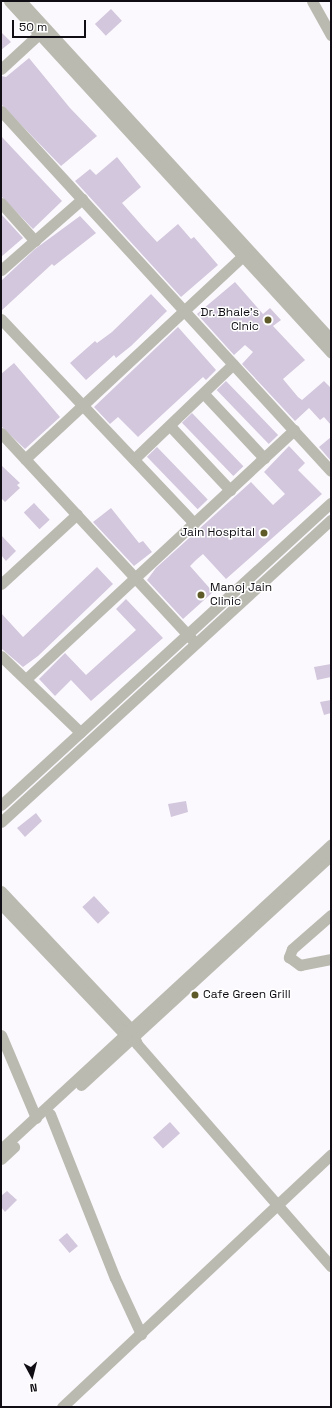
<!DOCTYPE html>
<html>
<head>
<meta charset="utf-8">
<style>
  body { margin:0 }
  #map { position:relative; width:332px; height:1408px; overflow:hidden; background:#fcf9fe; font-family:"Space Grotesk",sans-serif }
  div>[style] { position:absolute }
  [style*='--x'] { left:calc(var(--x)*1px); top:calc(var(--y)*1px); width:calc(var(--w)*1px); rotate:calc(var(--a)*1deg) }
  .building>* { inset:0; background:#d2c7dc; transform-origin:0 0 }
  .minor>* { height:11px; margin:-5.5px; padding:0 5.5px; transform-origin:5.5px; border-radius:5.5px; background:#babab0 }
  .dots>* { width:11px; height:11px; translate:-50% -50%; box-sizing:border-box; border:2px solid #fff; border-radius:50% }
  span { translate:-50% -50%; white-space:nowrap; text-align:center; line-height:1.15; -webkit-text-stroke:3px #fff; paint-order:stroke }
  .poi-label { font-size:12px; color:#110d14 }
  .right { translate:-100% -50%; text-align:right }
  .left { translate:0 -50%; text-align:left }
  .frame { position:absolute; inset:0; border:2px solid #110d14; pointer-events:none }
  .north { position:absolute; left:12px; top:1356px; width:40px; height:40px; -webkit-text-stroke:3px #fff; paint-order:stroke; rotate:173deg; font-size:11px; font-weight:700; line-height:16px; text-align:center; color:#110d14 }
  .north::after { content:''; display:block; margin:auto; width:14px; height:18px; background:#110d14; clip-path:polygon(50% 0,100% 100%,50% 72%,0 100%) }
  .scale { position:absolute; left:12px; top:20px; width:74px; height:18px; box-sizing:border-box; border:2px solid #110d14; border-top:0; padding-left:5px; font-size:12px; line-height:14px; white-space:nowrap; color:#110d14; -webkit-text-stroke:3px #fff; paint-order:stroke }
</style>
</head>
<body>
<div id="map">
  <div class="building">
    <i style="left:111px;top:9px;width:16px;height:22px;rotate:47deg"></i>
    <i style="clip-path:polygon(1px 32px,11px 42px,1px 50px)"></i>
    <i style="clip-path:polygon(29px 58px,70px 108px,97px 136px,61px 166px,1px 104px,1px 76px,6px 77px)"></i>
    <i style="clip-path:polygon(1px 136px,62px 201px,33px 229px,1px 196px)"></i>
    <i style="clip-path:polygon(117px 157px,141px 187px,122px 203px,144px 228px,157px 242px,178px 224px,191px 239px,194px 237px,218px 265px,181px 297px,75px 181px,90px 169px,96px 175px)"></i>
    <i style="clip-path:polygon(1px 214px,23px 238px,1px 257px)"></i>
    <i style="clip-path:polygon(80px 216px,96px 233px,54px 266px,52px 264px,1px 311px,1px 281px,35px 249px)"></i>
    <i style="clip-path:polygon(235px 282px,263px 314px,270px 308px,281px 320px,273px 326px,305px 360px,283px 379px,298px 397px,302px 400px,324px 381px,331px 388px,331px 425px,324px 417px,320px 420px,309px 408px,295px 421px,242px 364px,253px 352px,245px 345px,234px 355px,197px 314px)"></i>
    <i style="clip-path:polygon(151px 294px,167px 311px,131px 346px,116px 358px,114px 355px,86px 380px,70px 363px,95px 341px,97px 343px,112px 332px)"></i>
    <i style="clip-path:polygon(178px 327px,216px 370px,206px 380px,203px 377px,138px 437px,118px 417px,110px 424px,94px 407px)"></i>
    <i style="clip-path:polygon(14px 363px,60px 417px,25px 449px,1px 426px,1px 374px)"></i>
    <i style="left:226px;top:381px;width:75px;height:13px;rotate:46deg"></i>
    <i style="left:192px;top:413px;width:74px;height:14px;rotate:46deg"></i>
    <i style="clip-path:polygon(331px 437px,331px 461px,319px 447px)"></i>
    <i style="clip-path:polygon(289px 446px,305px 463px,298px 470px,322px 494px,226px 579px,203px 554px,196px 560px,190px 566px,213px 592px,183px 619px,147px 580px,156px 568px,251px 482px,273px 505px,285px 494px,264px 472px)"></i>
    <i style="left:157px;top:447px;width:73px;height:14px;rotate:46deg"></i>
    <i style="clip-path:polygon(1px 465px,20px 483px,17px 485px,20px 488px,5px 502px,1px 498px)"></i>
    <i style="left:34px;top:503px;width:23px;height:14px;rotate:47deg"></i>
    <i style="clip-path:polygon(111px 508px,139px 543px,143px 541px,152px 552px,134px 566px,93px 522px)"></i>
    <i style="clip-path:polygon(1px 535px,16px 551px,6px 561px,1px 555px)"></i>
    <i style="clip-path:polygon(97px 567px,113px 584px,38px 656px,23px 667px,2px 649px,1px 613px,23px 637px)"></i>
    <i style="clip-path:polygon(126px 599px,163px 638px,91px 701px,71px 680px,55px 696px,39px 679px,65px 653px,86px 675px,136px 630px,116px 609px)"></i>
    <i style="clip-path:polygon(331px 664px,331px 677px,317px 680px,314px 667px)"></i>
    <i style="clip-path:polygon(331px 700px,331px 713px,324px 715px,320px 702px)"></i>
    <i style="clip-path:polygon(186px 801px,188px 812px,171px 817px,168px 804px)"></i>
    <i style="clip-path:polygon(36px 813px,42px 821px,25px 837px,17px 828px)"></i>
    <i style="left:94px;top:896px;width:23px;height:16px;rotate:47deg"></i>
    <i style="left:170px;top:1122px;width:15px;height:23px;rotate:48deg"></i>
    <i style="clip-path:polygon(7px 1191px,17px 1200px,5px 1212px,1px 1207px,1px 1196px)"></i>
    <i style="left:67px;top:1233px;width:17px;height:11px;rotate:50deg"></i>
  </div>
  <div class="minor">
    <i style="--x:9;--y:1;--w:477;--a:47.5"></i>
    <i style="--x:21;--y:1;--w:459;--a:47.5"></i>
    <i style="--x:312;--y:1;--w:39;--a:61"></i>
    <i style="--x:1;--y:69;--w:52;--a:-42.6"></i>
    <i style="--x:1;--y:111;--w:488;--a:47.5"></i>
    <i style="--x:1;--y:203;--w:51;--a:48.2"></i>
    <i style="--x:1;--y:270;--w:108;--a:-41.2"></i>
    <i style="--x:1;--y:319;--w:281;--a:46.6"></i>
    <i style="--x:204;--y:394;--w:88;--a:46.8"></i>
    <i style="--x:170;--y:426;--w:88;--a:46.8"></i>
    <i style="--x:1;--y:433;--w:281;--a:47.2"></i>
    <i style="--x:25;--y:459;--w:304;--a:-43"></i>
    <i style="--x:134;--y:459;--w:137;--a:-43.8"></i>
    <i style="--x:1;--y:584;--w:103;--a:-42.6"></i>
    <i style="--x:1;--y:656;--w:110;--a:43.9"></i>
    <i style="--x:26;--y:679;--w:366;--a:-42.9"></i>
    <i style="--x:1;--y:805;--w:447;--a:-42.5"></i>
    <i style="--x:1;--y:822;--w:447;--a:-42.5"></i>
    <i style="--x:1;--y:891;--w:190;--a:46.7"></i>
    <i style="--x:131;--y:1029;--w:16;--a:68"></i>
    <i style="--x:137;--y:1044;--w:295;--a:48.9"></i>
    <i style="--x:1;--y:904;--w:187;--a:46.5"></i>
    <i style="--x:331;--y:915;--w:52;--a:138.9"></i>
    <i style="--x:292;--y:949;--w:9;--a:111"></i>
    <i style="--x:289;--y:957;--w:14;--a:36"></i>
    <i style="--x:300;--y:965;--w:32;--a:-11"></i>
    <i style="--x:1;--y:1035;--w:90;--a:67.1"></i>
    <i style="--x:81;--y:1085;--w:340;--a:-42.6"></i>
    <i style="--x:50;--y:1114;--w:176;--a:68.4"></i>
    <i style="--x:115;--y:1278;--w:62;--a:65.1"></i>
    <i style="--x:1;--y:1149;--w:449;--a:-42.7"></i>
    <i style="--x:1;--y:1159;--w:18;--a:-43"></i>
    <i style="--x:62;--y:1407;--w:369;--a:-43.2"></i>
  </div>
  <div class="dots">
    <i style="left:268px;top:320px;background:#5f5b28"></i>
    <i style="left:264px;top:533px;background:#5f5b28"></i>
    <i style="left:201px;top:595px;background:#5f5b28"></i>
    <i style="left:195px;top:995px;background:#5f5b28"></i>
  </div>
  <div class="poi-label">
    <span class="right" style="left:259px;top:320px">Dr. Bhale's<br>Clnic</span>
    <span class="right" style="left:255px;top:533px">Jain Hospital</span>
    <span class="left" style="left:210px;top:595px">Manoj Jain<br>Clinic</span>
    <span class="left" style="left:203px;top:995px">Cafe Green Grill</span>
  </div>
  <div class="frame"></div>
  <div class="north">N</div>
  <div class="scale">50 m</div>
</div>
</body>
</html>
